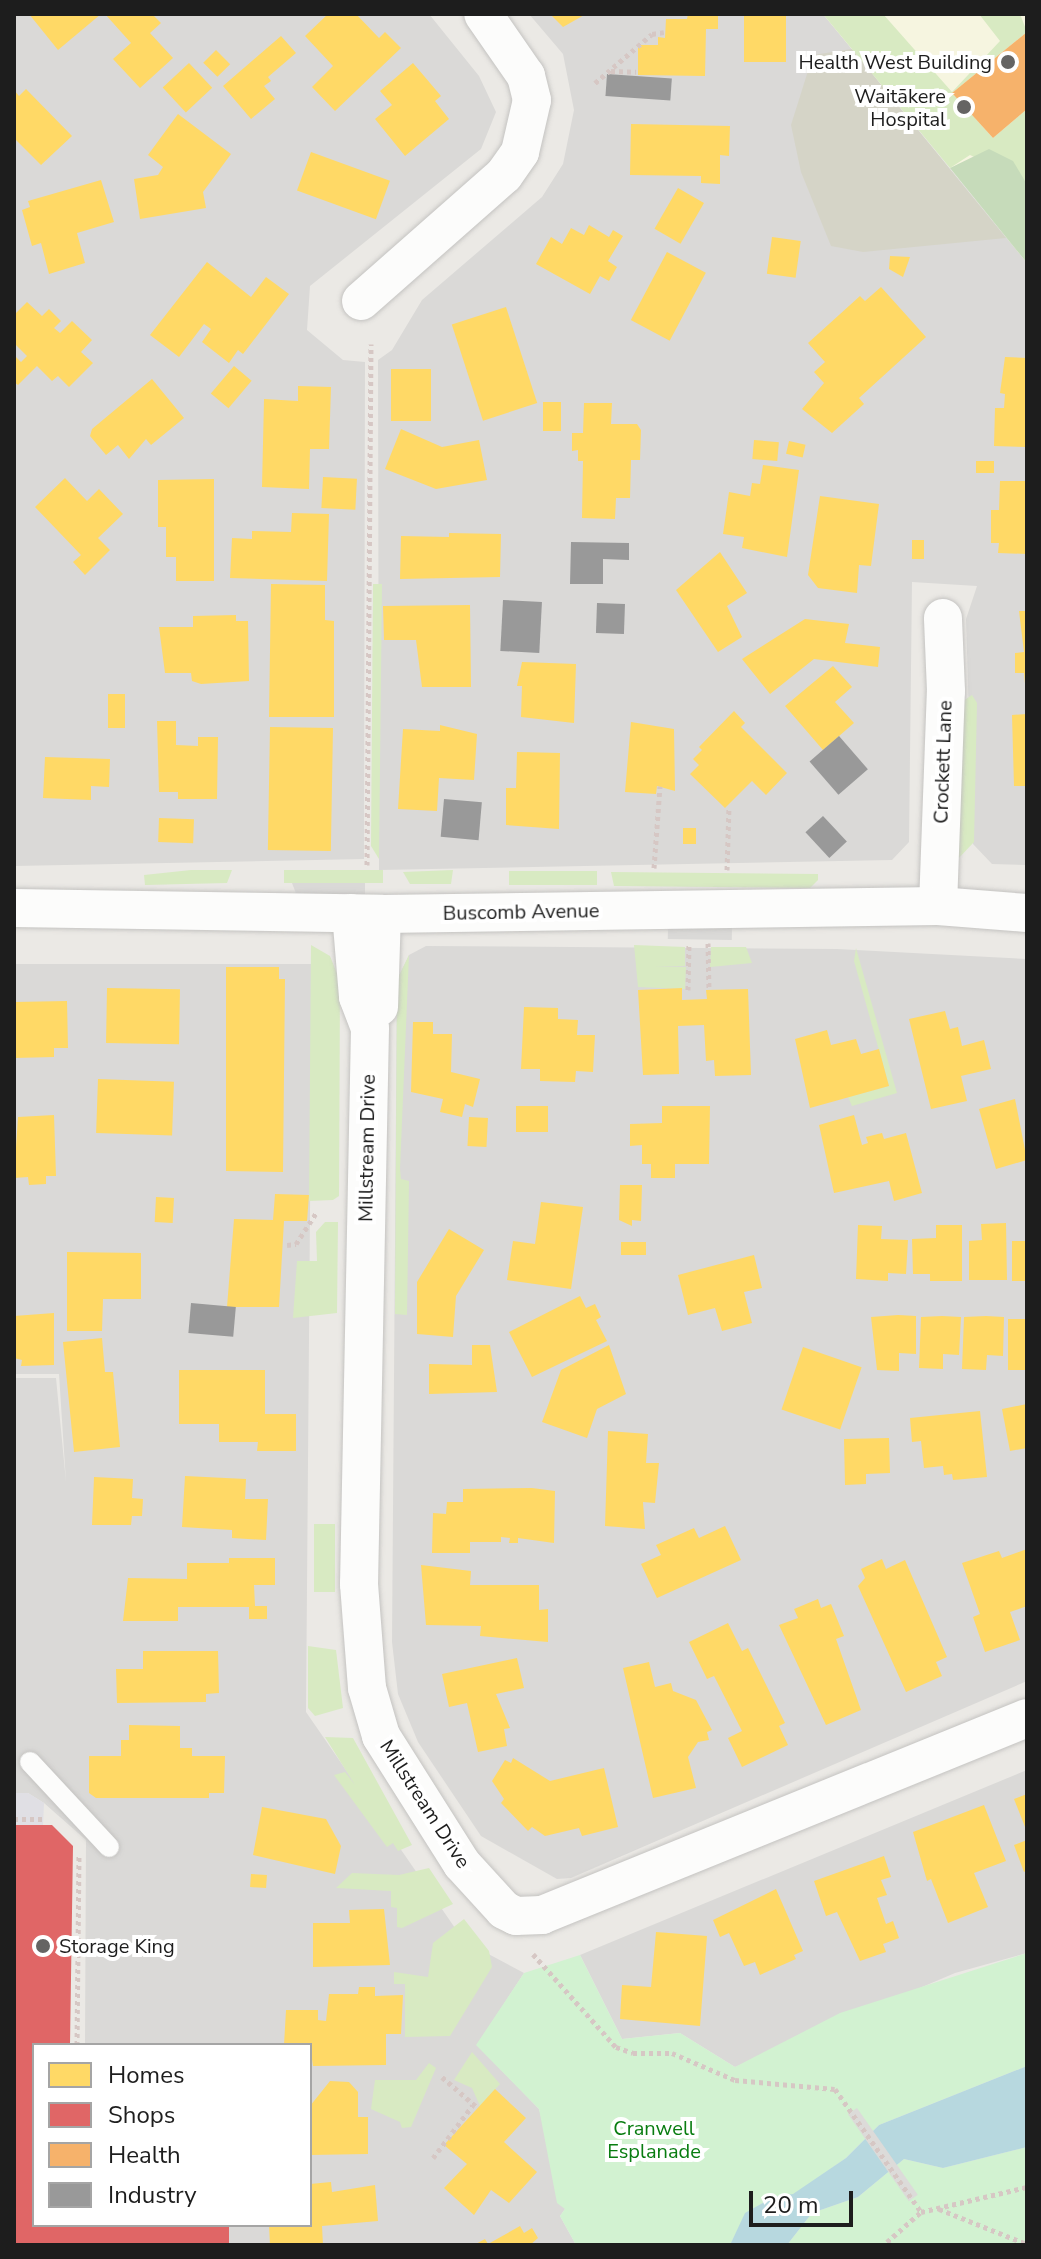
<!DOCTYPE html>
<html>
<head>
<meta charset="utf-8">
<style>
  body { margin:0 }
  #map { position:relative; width:1041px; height:2259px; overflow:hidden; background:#ebe9e5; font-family:"Nunito Sans",sans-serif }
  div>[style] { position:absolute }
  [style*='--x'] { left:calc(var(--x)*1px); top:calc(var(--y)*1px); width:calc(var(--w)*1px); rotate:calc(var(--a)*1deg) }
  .residential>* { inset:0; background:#dad9d7; transform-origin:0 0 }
  .education>* { inset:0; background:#f6f5e0 }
  .construction>* { inset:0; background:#d5d4c7 }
  .grass>* { inset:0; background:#d8eac2; transform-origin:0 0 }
  .forest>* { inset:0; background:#c6dbba }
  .park>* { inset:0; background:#d2f2d1 }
  .plaza>* { inset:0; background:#e0dfe4 }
  .water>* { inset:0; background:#b7d8df }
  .pier>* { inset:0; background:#dcdbd9; transform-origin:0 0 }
  .homes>* { inset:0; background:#ffd966; transform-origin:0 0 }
  .shops>* { inset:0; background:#e06666 }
  .health>* { inset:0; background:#f6b26b }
  .industry>* { inset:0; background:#999; transform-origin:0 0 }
  .path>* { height:5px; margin-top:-2.5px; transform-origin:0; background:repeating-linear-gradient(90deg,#d6c7c4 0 4px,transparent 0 8px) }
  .roads { filter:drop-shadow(0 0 2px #c4c3c1) drop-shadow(0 0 2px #c4c3c1) }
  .lane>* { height:20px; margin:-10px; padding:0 10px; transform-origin:10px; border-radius:10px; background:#fcfcfb }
  .street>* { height:38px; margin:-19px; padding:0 19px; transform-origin:19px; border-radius:19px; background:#fcfcfb }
  .dots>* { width:22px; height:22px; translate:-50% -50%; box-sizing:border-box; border:4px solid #fff; border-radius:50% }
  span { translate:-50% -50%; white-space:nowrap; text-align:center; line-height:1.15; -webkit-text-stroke:8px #fff; paint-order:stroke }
  .poi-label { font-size:20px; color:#1d1d1d }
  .right { translate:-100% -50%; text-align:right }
  .left { translate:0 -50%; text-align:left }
  .street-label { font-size:20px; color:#1d1d1d }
  .park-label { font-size:20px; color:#097d11 }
  .frame { position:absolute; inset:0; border:16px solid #1d1d1d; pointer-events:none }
  .legend { position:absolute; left:32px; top:2043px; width:280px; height:184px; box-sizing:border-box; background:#fff; border:2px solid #a5a5a5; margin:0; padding:10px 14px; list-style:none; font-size:24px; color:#1d1d1d }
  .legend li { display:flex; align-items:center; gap:16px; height:40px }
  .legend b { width:40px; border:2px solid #a5a5a5 }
  .scale { position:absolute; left:749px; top:2191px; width:104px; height:36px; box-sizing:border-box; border:4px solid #1d1d1d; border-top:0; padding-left:10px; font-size:24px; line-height:28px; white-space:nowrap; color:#1d1d1d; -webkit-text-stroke:6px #fff; paint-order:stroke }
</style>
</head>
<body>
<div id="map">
  <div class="residential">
    <i style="clip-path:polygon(14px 14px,429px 14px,479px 76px,496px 112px,481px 149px,310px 286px,307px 330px,343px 360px,365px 362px,364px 859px,14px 866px)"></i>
    <i style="clip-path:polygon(529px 14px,823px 14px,1027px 263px,1027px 865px,992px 864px,973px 844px,966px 619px,977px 586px,912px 582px,909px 842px,892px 860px,379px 870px,378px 360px,392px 350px,422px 300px,542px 197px,563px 164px,574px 110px,563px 54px)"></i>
    <i style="clip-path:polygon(292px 883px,365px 883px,365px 895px,297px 896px)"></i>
    <i style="left:668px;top:927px;width:64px;height:12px;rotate:1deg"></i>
    <i style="clip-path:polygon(426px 946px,837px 949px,1027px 959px,1027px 1681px,571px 1878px,557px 1879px,481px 1836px,418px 1742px,398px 1694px,392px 1642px,397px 980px,409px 955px)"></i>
    <i style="clip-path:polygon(14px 964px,312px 964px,306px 1712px,464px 1941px,524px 1973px,477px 2045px,539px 2109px,565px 2209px,560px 2216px,576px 2245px,229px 2245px,229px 2225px,310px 2225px,310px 2045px,85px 2045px,86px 1840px,44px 1803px,28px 1793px,14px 1793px,14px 1378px,56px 1378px,66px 1482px,59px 1374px,14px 1374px)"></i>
    <i style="clip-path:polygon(1027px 1770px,1027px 1953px,955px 1973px,735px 2067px,680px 2033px,622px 2039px,580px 1955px)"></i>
  </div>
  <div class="education">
    <i style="clip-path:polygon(823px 14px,1027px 14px,1027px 263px,948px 165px)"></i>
  </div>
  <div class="construction">
    <i style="clip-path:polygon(852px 49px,1006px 238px,863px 252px,831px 246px,801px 172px,791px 125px,813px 55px)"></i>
  </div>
  <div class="grass">
    <i style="clip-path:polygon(823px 14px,883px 14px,952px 92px,1000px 41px,979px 14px,1020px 14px,1027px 32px,952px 93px,993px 138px,1027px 109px,1027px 187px,1025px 181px,970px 155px,950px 168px)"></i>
    <i style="clip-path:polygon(373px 584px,382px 584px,379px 859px,371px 846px)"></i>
    <i style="clip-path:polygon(972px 695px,977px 703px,974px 842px,957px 860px,963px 701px)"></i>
    <i style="clip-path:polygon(191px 870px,232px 870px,227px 883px,145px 885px,144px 875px)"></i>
    <i style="left:284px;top:870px;width:99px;height:13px"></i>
    <i style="clip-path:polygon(453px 870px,451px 884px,410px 884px,403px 872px)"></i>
    <i style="left:509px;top:871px;width:88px;height:14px"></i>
    <i style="clip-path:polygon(611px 872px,818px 874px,818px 880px,810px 888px,614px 886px)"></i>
    <i style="clip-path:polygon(311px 945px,330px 956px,340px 981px,339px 1196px,333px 1200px,309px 1201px)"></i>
    <i style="clip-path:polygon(634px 945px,685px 947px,685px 966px,654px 966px,686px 967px,685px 989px,638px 987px)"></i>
    <i style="clip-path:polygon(746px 947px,752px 963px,710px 967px,711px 947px)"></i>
    <i style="clip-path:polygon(856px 948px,897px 1093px,852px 1106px,848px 1097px,889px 1086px,854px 961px)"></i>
    <i style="clip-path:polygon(409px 955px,400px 1169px,401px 1179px,409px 1181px,407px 1315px,395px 1314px,397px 980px)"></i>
    <i style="clip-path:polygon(325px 1222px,338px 1222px,337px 1313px,293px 1318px,297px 1261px,317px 1261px,316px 1232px)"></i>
    <i style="left:314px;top:1524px;width:21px;height:68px"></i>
    <i style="clip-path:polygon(308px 1646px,336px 1650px,343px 1708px,315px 1716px,308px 1708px)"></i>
    <i style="clip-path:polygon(325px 1737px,353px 1738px,412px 1845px,398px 1851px,393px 1843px,387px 1847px,334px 1775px,345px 1772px,355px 1785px)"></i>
    <i style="clip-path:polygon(429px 1868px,453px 1904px,402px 1928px,397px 1927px,397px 1908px,391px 1907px,391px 1891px,336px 1888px,352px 1873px,399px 1875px)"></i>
    <i style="clip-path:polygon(464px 1919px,489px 1951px,492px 1967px,450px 2036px,405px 2037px,405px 1984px,394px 1984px,394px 1972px,428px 1977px,433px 1943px)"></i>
    <i style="clip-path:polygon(472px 2052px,500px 2084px,480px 2106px,472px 2088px,454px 2080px)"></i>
    <i style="clip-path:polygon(429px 2063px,436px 2068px,411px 2127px,402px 2128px,400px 2122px,371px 2109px,375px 2080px,416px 2080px)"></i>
  </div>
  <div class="forest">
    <i style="clip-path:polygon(989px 149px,1013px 161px,1025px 181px,1027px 263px,950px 168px)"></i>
  </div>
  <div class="park">
    <i style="clip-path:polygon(1027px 1953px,1027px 2066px,879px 2125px,846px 2158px,793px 2195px,773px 2197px,746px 2213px,730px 2245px,576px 2245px,560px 2216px,565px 2209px,557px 2203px,539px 2109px,476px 2045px,524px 1973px,580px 1955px,622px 2039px,680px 2033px,735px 2067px,840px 2013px)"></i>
    <i style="clip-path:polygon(1027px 2147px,1027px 2245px,787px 2245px,812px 2213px,858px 2197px,904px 2159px,943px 2168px)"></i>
  </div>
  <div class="plaza">
    <i style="clip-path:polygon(14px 1793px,28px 1793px,44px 1803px,43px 1825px,14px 1825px)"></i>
  </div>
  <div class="water">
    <i style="clip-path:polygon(1027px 2066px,1027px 2147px,943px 2168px,904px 2159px,858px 2197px,812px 2213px,787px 2245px,730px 2245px,745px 2213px,773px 2197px,793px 2194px,846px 2158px,879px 2125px)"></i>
  </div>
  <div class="pier">
    <i style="left:857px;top:2108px;width:106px;height:11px;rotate:55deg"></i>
  </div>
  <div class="homes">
    <i style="clip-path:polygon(29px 14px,101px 14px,58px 50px)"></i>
    <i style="clip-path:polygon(105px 14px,152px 14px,161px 23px,150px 33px,173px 58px,140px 88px,113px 59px,131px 43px)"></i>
    <i style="clip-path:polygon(328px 14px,356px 14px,379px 38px,385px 32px,401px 48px,335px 111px,312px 87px,333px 66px,305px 36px)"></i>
    <i style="clip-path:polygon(550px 14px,586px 14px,563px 27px)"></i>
    <i style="clip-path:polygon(688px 14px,718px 14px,718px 29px,706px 29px,705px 76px,638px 75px,638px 45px,658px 45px,658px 37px,665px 38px,666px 19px,687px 19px)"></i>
    <i style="left:744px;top:14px;width:42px;height:48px"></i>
    <i style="clip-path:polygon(281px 36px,296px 53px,268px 77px,271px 81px,264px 86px,275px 99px,251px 119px,223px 86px)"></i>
    <i style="left:216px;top:50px;width:20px;height:18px;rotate:45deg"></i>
    <i style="left:189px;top:63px;width:34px;height:36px;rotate:47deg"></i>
    <i style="clip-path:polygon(413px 63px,441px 96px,435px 101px,449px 119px,405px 156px,375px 119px,392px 105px,380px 91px)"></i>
    <i style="clip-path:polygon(26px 89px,72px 136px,41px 165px,14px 138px,14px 90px,19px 96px)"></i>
    <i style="clip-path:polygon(178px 114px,231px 154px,203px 192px,206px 208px,140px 219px,134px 179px,158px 175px,163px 167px,148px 155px)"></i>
    <i style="clip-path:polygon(631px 124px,730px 126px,729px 156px,720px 155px,720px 184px,701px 183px,701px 176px,630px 175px)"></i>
    <i style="left:311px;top:152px;width:84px;height:41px;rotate:20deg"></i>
    <i style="clip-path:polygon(101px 180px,114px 222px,77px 233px,85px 263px,49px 274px,41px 243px,32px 246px,22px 210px,30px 207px,28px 201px)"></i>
    <i style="left:678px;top:188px;width:30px;height:47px;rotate:30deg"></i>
    <i style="clip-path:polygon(589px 225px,609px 237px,613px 230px,623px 236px,608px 261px,617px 267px,609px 281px,600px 276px,590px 294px,536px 264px,551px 237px,562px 244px,571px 228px,584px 235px)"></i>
    <i style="left:772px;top:237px;width:29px;height:37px;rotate:8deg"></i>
    <i style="left:667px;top:252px;width:44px;height:77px;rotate:28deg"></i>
    <i style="clip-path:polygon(890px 256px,910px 257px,903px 277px,889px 269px)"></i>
    <i style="clip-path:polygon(207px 262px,251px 297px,266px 277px,289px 294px,243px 354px,238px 350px,229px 363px,202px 342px,211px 329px,204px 324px,179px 357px,150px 335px)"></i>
    <i style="clip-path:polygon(881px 287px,926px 337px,859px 398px,864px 404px,832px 433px,802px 409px,824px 383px,814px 372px,825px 362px,808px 343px,860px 296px,865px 301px)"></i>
    <i style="clip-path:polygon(27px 302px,42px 316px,49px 309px,61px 321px,54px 328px,60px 333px,72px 321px,92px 340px,81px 352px,93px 363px,69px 387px,58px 376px,52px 381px,37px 366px,18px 385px,14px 382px,14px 355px,21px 362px,27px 356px,14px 343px,14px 315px)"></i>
    <i style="left:506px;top:307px;width:101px;height:57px;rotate:72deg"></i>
    <i style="clip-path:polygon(1005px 357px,1027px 358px,1027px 447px,994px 446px,995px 408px,1004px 408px,1005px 394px,1000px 393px)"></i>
    <i style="left:234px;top:366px;width:23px;height:36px;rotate:40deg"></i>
    <i style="left:391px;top:369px;width:40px;height:52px"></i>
    <i style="clip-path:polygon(152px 379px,184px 418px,151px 445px,146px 439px,129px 459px,118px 445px,106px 455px,90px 436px,92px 429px)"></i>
    <i style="clip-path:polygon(298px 386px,331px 387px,329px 449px,310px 449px,309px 489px,262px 487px,264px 399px,298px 401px)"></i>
    <i style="left:561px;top:402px;width:29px;height:18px;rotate:90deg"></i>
    <i style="clip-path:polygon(584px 403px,612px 403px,611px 424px,637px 424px,641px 430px,640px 460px,631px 460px,630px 498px,616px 498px,615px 519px,582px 518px,583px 461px,578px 461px,578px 450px,572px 451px,572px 433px,583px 433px)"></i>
    <i style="clip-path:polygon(401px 429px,442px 447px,479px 440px,487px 480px,436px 489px,385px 469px)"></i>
    <i style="left:754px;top:440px;width:25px;height:19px;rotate:5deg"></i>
    <i style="left:789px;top:441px;width:17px;height:13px;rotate:13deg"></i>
    <i style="left:976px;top:461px;width:18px;height:12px"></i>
    <i style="clip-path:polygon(763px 465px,799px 470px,787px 557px,742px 548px,744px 537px,723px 534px,729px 492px,750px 496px,752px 483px,760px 484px)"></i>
    <i style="left:323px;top:477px;width:34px;height:31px;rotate:3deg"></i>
    <i style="clip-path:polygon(65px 478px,87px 501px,99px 489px,123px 514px,98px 538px,110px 550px,85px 575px,73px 562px,81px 555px,35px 507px)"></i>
    <i style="clip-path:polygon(214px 479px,214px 581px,176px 581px,176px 557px,166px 557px,166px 527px,158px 527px,158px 480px)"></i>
    <i style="clip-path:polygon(1000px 481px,1027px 481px,1027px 554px,998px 553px,999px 543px,991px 543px,991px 510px,999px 510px)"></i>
    <i style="clip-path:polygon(820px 496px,879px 504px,871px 566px,859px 565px,857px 593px,818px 588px,808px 575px)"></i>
    <i style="clip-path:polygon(292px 513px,329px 514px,327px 581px,230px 578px,232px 538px,252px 539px,252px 531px,291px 532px)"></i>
    <i style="clip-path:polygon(449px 533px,501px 534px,500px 577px,400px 579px,401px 536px,449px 537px)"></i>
    <i style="left:912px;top:540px;width:12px;height:19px"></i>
    <i style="clip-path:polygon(720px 552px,747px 593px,727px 606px,742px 637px,718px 652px,676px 590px)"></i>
    <i style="clip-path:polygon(271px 584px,325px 585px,325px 620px,334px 621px,334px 717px,269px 717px)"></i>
    <i style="clip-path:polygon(470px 605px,471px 687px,422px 687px,416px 640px,384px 640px,383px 606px)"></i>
    <i style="clip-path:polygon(1019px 611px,1027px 611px,1027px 705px,1024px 673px,1015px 673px,1015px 653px,1024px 652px)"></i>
    <i style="clip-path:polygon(236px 615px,236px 621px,248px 621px,249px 681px,201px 684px,192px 681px,191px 673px,165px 673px,159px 627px,193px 627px,193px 616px)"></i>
    <i style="clip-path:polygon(805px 619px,849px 624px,845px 643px,880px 647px,878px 667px,814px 659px,770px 694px,742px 659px)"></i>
    <i style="clip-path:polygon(522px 662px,576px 664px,574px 723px,521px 717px,522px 686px,517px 686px)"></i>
    <i style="clip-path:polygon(833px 666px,852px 687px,835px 702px,854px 723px,823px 750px,785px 706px)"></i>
    <i style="left:108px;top:694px;width:17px;height:34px"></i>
    <i style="clip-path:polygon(734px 711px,745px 723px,741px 727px,787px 773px,766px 795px,752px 781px,725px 808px,690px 774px,699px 765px,693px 759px,702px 750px,699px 747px)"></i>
    <i style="clip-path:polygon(1027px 714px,1027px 786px,1014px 786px,1012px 715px)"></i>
    <i style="clip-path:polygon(157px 721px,176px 721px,176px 745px,198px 746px,198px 737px,218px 737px,217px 799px,178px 799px,178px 792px,159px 792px)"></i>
    <i style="clip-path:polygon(631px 722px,674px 729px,675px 791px,657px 786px,656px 794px,625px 792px)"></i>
    <i style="clip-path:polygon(440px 725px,477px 734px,474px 780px,439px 778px,437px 811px,398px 809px,403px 729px,440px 731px)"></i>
    <i style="left:270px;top:727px;width:63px;height:123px;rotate:1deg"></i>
    <i style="clip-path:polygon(517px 752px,560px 753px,559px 829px,506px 825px,506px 788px,516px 788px)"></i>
    <i style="clip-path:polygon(45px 757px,110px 759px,109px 787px,91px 786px,91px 800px,43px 798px)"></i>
    <i style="left:159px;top:818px;width:35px;height:24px;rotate:2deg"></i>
    <i style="left:683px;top:828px;width:13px;height:16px"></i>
    <i style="clip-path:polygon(226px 967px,279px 967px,279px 979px,285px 979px,283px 1172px,226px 1171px)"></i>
    <i style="left:107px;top:988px;width:73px;height:55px;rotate:1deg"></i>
    <i style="clip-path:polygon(682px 988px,682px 1000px,707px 999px,706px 990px,748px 989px,751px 1075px,715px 1076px,714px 1060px,706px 1061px,704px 1025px,678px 1026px,679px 1074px,643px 1075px,638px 990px)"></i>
    <i style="clip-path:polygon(67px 1001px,68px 1048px,54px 1048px,54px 1057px,14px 1058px,14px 1002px)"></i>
    <i style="clip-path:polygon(524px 1007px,558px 1008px,558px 1019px,578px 1020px,577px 1035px,595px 1035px,593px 1072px,576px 1071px,575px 1082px,540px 1081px,540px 1069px,521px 1069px)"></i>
    <i style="clip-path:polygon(945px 1011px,950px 1029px,958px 1027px,962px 1046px,984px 1040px,991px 1069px,961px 1076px,967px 1101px,931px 1109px,909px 1019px)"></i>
    <i style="clip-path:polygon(413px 1022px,433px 1022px,433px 1034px,452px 1034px,451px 1072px,480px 1079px,473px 1107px,465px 1104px,462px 1117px,440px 1112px,443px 1099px,411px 1092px)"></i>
    <i style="clip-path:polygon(827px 1030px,831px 1045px,856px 1039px,861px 1054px,879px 1049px,889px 1086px,810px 1108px,795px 1039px)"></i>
    <i style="left:98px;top:1079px;width:76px;height:54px;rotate:2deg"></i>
    <i style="clip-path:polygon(1015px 1099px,1027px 1160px,996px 1169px,979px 1109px)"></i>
    <i style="left:516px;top:1106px;width:32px;height:26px"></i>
    <i style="clip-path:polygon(662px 1106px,710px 1106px,709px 1164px,675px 1164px,675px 1178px,651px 1178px,651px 1164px,642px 1164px,642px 1145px,630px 1146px,630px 1124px,662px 1123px)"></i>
    <i style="clip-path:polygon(54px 1115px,56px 1176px,46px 1176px,46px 1184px,29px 1185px,28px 1177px,14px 1178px,18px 1117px)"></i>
    <i style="clip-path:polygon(854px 1115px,862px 1145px,868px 1143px,866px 1137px,882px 1133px,884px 1139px,906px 1133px,922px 1193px,894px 1201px,889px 1181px,834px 1193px,819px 1125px)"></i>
    <i style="left:469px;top:1117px;width:19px;height:29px;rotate:3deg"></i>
    <i style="clip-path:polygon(620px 1185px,642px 1185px,641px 1221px,632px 1220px,632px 1226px,619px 1220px)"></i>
    <i style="clip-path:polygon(275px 1194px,309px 1195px,307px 1221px,284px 1221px,279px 1307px,227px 1307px,234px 1219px,273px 1220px)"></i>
    <i style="left:156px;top:1197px;width:18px;height:25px;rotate:3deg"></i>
    <i style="clip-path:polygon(541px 1202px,583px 1207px,571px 1289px,507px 1280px,513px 1241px,535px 1244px)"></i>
    <i style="clip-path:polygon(1006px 1223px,1007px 1280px,969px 1280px,969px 1241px,982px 1240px,981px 1224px)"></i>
    <i style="clip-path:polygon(858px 1225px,882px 1226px,881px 1239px,908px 1240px,906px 1274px,888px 1273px,888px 1281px,856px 1279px)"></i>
    <i style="clip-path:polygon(936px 1225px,962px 1225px,962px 1281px,930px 1281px,930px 1274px,913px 1274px,912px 1239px,936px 1238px)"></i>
    <i style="clip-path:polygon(449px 1229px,484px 1250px,456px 1296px,453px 1337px,417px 1334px,417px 1282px)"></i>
    <i style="left:1012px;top:1241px;width:15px;height:40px"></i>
    <i style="left:621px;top:1242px;width:25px;height:13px"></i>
    <i style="clip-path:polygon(67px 1252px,141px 1253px,141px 1299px,103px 1299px,102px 1331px,67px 1331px)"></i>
    <i style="clip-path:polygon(754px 1255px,762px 1288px,744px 1292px,752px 1323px,722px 1331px,715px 1308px,688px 1315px,678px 1275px)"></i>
    <i style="clip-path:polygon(580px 1296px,586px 1308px,595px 1304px,601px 1317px,596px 1320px,607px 1341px,532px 1377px,509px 1332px)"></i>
    <i style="clip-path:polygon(54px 1313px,54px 1365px,21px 1366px,22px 1360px,14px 1358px,14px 1316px)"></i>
    <i style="clip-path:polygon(898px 1315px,916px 1316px,916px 1354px,899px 1353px,899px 1371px,877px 1370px,871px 1317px)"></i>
    <i style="clip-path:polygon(942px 1316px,961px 1317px,959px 1355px,943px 1354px,943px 1369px,919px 1368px,921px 1317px)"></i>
    <i style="clip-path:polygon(986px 1316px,1004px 1317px,1003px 1356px,987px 1355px,986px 1370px,962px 1369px,964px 1317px)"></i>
    <i style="left:1008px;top:1319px;width:19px;height:51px"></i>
    <i style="clip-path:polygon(102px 1338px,105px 1372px,113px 1372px,120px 1447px,74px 1452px,63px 1342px)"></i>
    <i style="clip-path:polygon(472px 1345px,490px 1345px,497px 1392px,429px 1394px,429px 1364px,472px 1365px)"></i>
    <i style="clip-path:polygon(609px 1345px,626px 1394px,597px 1409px,587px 1438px,542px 1422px,561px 1370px)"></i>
    <i style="left:803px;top:1347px;width:62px;height:66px;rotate:19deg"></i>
    <i style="clip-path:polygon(179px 1370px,265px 1370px,265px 1414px,296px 1414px,296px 1451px,257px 1451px,258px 1442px,219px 1442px,219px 1424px,179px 1424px)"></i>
    <i style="clip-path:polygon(1027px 1404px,1027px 1448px,1010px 1451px,1002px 1409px)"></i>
    <i style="clip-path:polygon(980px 1411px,987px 1477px,953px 1480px,952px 1474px,944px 1475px,943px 1466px,924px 1468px,921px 1441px,912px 1442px,910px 1418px)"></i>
    <i style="clip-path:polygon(608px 1431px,648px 1434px,646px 1463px,659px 1463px,655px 1503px,643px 1502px,645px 1529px,605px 1526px)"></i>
    <i style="clip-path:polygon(889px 1438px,890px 1473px,866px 1474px,866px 1484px,845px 1485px,844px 1439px)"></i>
    <i style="clip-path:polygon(185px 1476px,246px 1479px,245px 1499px,268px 1499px,266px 1540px,232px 1538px,232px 1530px,182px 1527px)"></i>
    <i style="clip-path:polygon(94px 1477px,133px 1479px,132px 1498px,143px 1499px,142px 1516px,132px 1516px,131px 1525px,92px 1525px)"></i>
    <i style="clip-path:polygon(532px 1488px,555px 1491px,554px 1543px,518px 1538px,518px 1543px,509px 1543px,510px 1538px,501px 1537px,501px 1542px,470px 1542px,470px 1553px,432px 1553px,433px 1513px,446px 1514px,447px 1502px,463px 1502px,463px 1489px)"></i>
    <i style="clip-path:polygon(725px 1526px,741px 1560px,657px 1598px,641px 1564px,661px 1555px,656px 1545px,694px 1528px,699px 1538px)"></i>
    <i style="clip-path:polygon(1027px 1549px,1027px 1606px,1010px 1612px,1020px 1640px,985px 1652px,973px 1617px,980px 1614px,962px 1563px,999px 1551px,1002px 1558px)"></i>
    <i style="clip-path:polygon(229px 1558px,275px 1558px,275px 1585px,254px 1585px,255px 1606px,267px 1606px,267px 1619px,249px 1619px,249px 1607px,178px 1607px,178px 1621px,123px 1621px,128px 1578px,187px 1579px,187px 1563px,229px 1563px)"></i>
    <i style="clip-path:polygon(882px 1559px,886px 1569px,905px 1560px,947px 1657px,936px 1662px,942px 1676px,906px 1692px,858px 1586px,865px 1578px,861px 1569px)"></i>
    <i style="clip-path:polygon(421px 1565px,471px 1571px,470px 1585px,539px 1585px,539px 1610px,548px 1609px,548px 1642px,480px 1636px,481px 1626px,426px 1625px)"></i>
    <i style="clip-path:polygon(818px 1599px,821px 1608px,831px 1604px,844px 1636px,836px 1639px,861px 1710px,826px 1725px,779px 1625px,798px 1618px,794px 1609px)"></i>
    <i style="clip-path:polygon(728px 1623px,742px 1651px,748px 1648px,785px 1723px,779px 1726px,788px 1745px,742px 1767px,728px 1738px,742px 1731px,714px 1676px,707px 1679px,689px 1642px)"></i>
    <i style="clip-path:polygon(143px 1651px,218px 1651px,219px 1693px,206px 1694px,206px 1702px,117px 1703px,116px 1669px,143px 1669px)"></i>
    <i style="clip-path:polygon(517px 1658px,524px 1688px,496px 1694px,510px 1728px,504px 1729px,507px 1746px,478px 1752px,467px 1703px,449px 1707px,442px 1674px)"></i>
    <i style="clip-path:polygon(649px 1662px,655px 1687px,671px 1683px,673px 1691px,696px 1700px,712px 1730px,707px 1732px,709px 1740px,698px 1742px,688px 1757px,696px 1788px,653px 1798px,623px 1668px)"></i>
    <i style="clip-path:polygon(129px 1725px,180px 1726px,180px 1748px,192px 1748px,192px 1756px,225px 1756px,224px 1793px,209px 1793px,209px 1798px,96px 1798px,89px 1793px,89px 1756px,121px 1756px,121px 1740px,129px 1740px)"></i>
    <i style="clip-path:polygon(513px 1758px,550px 1781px,604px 1768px,618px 1827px,582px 1836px,579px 1828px,545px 1836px,532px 1827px,528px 1831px,501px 1803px,504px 1799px,492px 1781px,505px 1760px,511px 1763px)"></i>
    <i style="clip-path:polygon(1027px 1794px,1027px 1832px,1014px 1799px)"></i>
    <i style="clip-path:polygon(984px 1805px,1006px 1861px,974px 1873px,988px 1907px,948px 1923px,931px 1879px,927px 1881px,913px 1832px)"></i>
    <i style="clip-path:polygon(262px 1807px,326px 1819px,341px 1846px,335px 1874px,253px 1855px)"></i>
    <i style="clip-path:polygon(1027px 1840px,1027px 1870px,1024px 1872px,1014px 1845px)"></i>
    <i style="clip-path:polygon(884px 1856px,891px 1877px,881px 1880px,887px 1895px,877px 1898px,886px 1924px,893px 1921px,899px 1938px,883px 1944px,886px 1952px,860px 1961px,837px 1912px,826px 1916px,814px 1881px)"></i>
    <i style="left:251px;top:1874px;width:16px;height:13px;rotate:4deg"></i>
    <i style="clip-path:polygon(776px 1889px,803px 1951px,794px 1955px,796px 1959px,760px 1975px,755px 1962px,744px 1966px,729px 1933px,720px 1937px,713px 1920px)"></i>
    <i style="clip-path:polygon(384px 1909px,390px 1965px,313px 1967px,313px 1923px,350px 1923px,349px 1910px)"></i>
    <i style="clip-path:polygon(656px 1932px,707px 1936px,700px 2026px,620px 2019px,622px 1985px,651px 1987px)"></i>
    <i style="clip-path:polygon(359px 1987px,375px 1987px,375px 1996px,403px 1995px,401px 2034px,386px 2034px,386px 2065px,313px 2066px,310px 2045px,284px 2045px,286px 2010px,318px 2010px,318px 2020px,326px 2021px,329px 1994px,358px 1994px)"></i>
    <i style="clip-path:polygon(330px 2081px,349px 2082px,358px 2092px,358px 2117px,368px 2117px,368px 2154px,310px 2155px,310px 2106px)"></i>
    <i style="clip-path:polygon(495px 2089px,526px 2118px,504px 2142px,537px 2172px,509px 2203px,491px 2190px,474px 2215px,444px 2188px,467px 2164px,444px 2145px)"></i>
    <i style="clip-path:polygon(331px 2182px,332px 2192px,375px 2185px,378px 2221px,322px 2226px,323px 2245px,270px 2245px,269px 2225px,310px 2225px,310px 2184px)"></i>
    <i style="clip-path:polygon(520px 2226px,524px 2233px,532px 2228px,538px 2238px,530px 2245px,474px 2245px,485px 2239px,488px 2244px)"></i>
  </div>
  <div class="shops">
    <i style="clip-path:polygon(14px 1825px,52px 1825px,73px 1846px,70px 2045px,34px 2045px,34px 2225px,229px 2225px,229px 2245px,14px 2245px)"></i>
  </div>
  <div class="health">
    <i style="clip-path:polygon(1027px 32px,1027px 109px,993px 138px,952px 93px)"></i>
  </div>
  <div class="industry">
    <i style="left:607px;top:74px;width:65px;height:22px;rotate:4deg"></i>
    <i style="clip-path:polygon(571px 542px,629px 543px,629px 560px,603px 559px,603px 584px,570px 584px)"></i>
    <i style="left:503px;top:600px;width:39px;height:51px;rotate:3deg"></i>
    <i style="left:597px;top:603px;width:28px;height:30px;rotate:2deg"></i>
    <i style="left:839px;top:736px;width:44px;height:39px;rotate:49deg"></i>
    <i style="left:444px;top:799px;width:38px;height:38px;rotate:5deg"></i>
    <i style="left:823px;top:816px;width:35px;height:24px;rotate:47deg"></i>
    <i style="left:191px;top:1303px;width:45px;height:30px;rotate:5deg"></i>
  </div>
  <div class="path">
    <i style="--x:611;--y:71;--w:25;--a:2"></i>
    <i style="--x:595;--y:83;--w:75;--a:-40.7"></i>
    <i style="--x:652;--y:34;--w:12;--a:-9"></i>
    <i style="--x:367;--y:865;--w:521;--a:-89.56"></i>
    <i style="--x:654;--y:868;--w:82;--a:-85.8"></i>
    <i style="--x:727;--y:870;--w:63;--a:-88.2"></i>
    <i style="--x:708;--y:943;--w:47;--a:88.8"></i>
    <i style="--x:688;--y:990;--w:47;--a:-88.8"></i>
    <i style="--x:287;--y:1245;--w:9;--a:-6"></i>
    <i style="--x:296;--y:1244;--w:38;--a:-57"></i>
    <i style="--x:14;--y:1819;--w:31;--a:0"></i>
    <i style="--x:533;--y:1954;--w:125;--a:48.3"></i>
    <i style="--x:616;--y:2047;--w:18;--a:19"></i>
    <i style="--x:633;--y:2053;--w:39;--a:0"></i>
    <i style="--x:672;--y:2053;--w:69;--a:23.2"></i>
    <i style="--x:735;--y:2080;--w:100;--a:5.1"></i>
    <i style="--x:835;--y:2089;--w:150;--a:55"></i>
    <i style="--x:77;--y:2045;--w:191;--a:-89.4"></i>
    <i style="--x:442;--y:2077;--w:48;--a:40.7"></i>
    <i style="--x:433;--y:2158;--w:66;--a:-53"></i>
    <i style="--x:939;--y:2209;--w:95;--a:21.7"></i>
    <i style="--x:887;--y:2242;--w:45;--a:-41.4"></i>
    <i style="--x:921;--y:2212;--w:109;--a:-13.3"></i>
  </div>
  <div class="roads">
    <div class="lane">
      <i style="--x:30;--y:1762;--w:116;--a:47.1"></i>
    </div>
    <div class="street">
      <i style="--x:361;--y:301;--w:191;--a:-41.4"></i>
      <i style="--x:504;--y:175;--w:28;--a:-55"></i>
      <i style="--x:520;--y:152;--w:53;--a:-77"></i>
      <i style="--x:532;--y:100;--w:25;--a:-104"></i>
      <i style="--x:526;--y:76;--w:75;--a:-124.7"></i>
      <i style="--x:938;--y:906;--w:215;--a:-87.9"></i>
      <i style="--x:946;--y:691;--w:73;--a:-92.4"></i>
      <i style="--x:14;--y:908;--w:368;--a:0.9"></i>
      <i style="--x:382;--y:914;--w:556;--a:-0.82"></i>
      <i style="--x:938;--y:906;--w:89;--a:4.5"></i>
      <i style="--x:351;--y:913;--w:84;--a:85.2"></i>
      <i style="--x:358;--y:997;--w:33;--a:69"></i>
      <i style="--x:370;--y:1028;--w:556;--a:91.13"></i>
      <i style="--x:359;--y:1584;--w:104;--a:85.6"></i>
      <i style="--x:367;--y:1688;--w:50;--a:73.7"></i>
      <i style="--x:381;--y:1736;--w:151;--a:57.7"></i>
      <i style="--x:462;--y:1864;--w:62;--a:47.6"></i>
      <i style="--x:504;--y:1910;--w:13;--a:27"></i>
      <i style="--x:516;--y:1916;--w:26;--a:-2"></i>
      <i style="--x:542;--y:1915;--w:523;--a:-22.11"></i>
      <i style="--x:379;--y:1007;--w:93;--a:-88.2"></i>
    </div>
  </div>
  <div class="dots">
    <i style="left:1008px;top:62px;background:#656463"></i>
    <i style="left:964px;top:107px;background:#656463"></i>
    <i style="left:43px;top:1946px;background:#656463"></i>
  </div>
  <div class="poi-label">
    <span class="right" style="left:992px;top:62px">Health West Building</span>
    <span class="right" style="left:946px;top:108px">Waitākere<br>Hospital</span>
    <span class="left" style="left:59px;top:1946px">Storage King</span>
  </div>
  <div class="street-label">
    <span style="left:943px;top:762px;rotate:-88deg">Crockett Lane</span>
    <span style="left:521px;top:912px;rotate:-1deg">Buscomb Avenue</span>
    <span style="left:367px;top:1148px;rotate:-89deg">Millstream Drive</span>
    <span style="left:425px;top:1804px;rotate:57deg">Millstream Drive</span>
  </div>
  <div class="park-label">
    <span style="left:654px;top:2140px">Cranwell<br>Esplanade</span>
  </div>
  <div class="frame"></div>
  <ul class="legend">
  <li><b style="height:22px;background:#ffd966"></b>Homes</li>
  <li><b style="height:22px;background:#e06666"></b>Shops</li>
  <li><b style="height:22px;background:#f6b26b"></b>Health</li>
  <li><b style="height:22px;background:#999"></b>Industry</li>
  </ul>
  <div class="scale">20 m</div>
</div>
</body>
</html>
